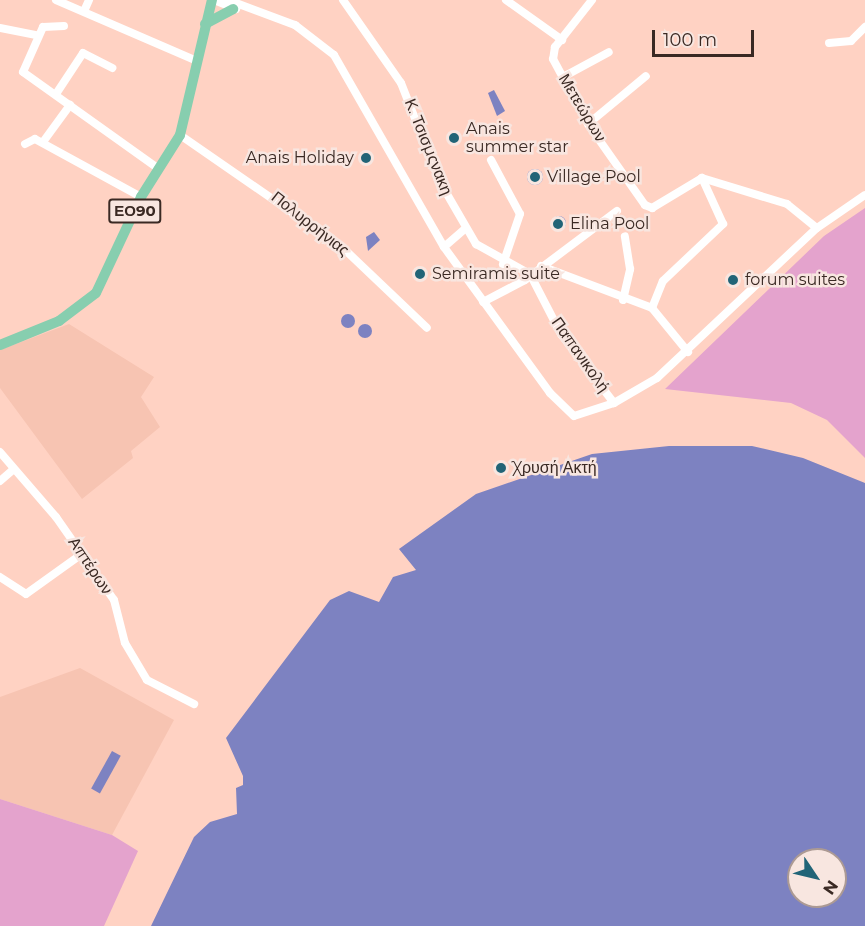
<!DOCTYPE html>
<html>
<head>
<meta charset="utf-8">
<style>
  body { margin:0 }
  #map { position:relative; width:865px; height:926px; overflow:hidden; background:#ffd2c3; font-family:Montserrat,sans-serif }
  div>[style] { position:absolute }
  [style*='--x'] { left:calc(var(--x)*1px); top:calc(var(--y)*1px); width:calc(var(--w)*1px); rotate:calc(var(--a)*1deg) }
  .built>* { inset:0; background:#f7c4b2 }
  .green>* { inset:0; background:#e4a3cd }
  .water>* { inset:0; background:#7d82c1; transform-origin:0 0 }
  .round { border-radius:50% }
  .minor>* { height:8px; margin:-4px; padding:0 4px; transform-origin:4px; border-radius:4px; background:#fff }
  .major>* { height:10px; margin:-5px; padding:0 5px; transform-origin:5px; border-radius:5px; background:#87ceaf }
  .dots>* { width:16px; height:16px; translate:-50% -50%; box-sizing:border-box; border:3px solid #f8e6e0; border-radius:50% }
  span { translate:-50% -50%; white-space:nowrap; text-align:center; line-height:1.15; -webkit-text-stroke:5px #f8e6e0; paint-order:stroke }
  .shield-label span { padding:2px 4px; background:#f8e6e0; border:2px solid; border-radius:4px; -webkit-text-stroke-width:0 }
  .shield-label { font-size:15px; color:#3a2923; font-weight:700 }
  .street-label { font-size:16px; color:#3a2923 }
  .poi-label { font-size:16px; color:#3a2923 }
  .left { translate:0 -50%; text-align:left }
  .right { translate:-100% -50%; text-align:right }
  .north { position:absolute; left:787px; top:848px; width:60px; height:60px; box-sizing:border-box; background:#f8e6e0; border:2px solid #ac9a94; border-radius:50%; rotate:125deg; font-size:16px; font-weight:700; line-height:24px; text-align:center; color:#3a2923 }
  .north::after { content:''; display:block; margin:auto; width:21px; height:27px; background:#216477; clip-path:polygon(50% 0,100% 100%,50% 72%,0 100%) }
  .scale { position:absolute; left:652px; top:30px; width:102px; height:27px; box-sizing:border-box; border:3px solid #3a2923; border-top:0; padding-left:8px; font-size:18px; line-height:21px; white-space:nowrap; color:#3a2923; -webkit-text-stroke:4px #f8e6e0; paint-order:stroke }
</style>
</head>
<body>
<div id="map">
  <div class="built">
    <i style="clip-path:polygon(69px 324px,154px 377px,141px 397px,160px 427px,131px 451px,133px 458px,82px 499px,0 388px,0 350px)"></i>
    <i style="clip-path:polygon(80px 668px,174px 720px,112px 835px,0 799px,0 697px)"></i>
  </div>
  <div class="green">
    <i style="clip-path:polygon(865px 208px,865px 458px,827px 420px,791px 403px,665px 389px,824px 236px)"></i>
    <i style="clip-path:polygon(0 799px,112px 835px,138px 851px,104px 926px,0 926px)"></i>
  </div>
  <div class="water">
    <i style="clip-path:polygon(494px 90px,505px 111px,497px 116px,488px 93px)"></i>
    <i class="round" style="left:527px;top:169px;width:16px;height:16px"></i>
    <i class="round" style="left:552px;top:216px;width:14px;height:14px"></i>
    <i style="clip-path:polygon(374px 232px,380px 240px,368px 251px,366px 237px)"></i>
    <i class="round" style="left:341px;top:314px;width:14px;height:14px"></i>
    <i class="round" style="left:358px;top:324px;width:14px;height:14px"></i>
    <i style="clip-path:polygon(evenodd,669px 446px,752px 446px,803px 458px,865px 483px,865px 926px,151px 926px,194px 837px,210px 822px,237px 814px,236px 788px,243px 785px,243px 776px,226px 738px,330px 600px,349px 591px,379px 602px,393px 577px,416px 570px,399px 549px,476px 494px,592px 454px,669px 446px,799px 860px,835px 860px,835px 896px,799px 896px,799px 860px)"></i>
    <i style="left:112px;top:751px;width:10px;height:43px;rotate:29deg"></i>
  </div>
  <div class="minor">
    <i style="--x:56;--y:0;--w:154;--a:23.4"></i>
    <i style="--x:214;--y:0;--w:24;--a:22"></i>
    <i style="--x:228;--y:0;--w:72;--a:20.5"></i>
    <i style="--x:295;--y:25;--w:49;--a:37.6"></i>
    <i style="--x:334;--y:55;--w:221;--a:60.2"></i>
    <i style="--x:444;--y:247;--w:180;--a:54"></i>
    <i style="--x:550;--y:393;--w:33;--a:44"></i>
    <i style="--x:574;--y:416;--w:42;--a:-18"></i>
    <i style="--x:614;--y:403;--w:50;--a:-30.2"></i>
    <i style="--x:657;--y:378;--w:219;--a:-43.2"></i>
    <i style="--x:817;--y:228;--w:58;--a:-34.5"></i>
    <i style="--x:343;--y:0;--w:101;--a:55.1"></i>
    <i style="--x:401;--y:83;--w:106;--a:68.5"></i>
    <i style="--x:440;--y:182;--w:72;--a:59.9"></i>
    <i style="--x:476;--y:244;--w:62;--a:29.1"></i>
    <i style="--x:506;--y:0;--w:69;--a:35.5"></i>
    <i style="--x:592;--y:0;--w:60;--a:128.2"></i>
    <i style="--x:555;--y:47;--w:12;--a:99"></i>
    <i style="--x:553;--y:59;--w:74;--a:61.7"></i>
    <i style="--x:588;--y:124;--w:99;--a:54.9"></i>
    <i style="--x:645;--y:205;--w:8;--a:23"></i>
    <i style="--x:652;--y:208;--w:58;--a:-31"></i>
    <i style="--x:702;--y:178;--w:89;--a:17"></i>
    <i style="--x:787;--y:204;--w:38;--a:39"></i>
    <i style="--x:85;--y:9;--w:10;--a:-66"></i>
    <i style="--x:64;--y:26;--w:21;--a:177"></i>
    <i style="--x:43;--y:27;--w:49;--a:114"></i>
    <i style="--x:23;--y:72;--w:167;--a:35.5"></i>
    <i style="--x:0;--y:28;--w:37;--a:11"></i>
    <i style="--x:829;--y:43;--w:22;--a:-5"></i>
    <i style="--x:851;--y:41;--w:20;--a:-45"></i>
    <i style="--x:563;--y:77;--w:52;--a:-28.5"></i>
    <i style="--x:56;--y:94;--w:49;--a:-56.6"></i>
    <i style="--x:83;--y:53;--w:33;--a:27"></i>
    <i style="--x:588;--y:124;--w:75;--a:-39.6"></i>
    <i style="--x:180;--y:135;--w:197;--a:34.7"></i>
    <i style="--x:342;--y:247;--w:117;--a:43.6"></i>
    <i style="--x:43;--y:142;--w:46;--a:-53.9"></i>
    <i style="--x:25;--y:144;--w:11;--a:-27"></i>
    <i style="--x:35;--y:139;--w:121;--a:28.7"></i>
    <i style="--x:491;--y:160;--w:61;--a:61.8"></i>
    <i style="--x:520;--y:214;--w:53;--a:108.8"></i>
    <i style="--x:444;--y:247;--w:29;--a:-41"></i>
    <i style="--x:541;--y:266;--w:119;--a:20.7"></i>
    <i style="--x:652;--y:308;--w:57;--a:50.7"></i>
    <i style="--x:530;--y:274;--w:68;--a:62.7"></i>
    <i style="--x:561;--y:334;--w:87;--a:52.5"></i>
    <i style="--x:623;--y:300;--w:32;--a:-77"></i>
    <i style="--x:630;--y:269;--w:33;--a:-99"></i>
    <i style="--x:483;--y:302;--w:47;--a:-27.6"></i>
    <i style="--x:525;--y:280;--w:115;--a:-36.9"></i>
    <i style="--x:652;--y:308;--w:29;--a:-68"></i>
    <i style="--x:663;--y:281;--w:83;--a:-43.5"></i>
    <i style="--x:723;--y:224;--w:51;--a:-114.5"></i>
    <i style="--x:0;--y:452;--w:86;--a:49.3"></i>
    <i style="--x:56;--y:517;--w:101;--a:55.1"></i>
    <i style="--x:114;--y:600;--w:44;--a:75.7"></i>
    <i style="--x:125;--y:643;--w:43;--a:59.3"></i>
    <i style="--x:147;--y:680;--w:53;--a:27.1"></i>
    <i style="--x:0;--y:481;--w:18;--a:-41"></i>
    <i style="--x:0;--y:577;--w:31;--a:33"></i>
    <i style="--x:26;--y:594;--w:70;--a:-35.7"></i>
  </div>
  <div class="major">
    <i style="--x:205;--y:24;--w:32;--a:-28"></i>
    <i style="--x:0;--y:345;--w:64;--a:-22.1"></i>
    <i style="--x:59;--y:321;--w:46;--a:-37.1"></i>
    <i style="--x:96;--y:293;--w:106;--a:-64.9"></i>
    <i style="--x:141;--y:197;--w:73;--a:-57.8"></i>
    <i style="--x:180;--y:135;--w:139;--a:-76.7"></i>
  </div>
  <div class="dots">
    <i style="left:454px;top:138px;background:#216477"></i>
    <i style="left:366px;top:158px;background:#216477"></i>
    <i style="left:535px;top:177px;background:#216477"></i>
    <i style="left:558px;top:224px;background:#216477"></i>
    <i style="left:420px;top:274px;background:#216477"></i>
    <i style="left:733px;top:280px;background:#216477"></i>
    <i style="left:501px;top:468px;background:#216477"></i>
  </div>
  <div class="shield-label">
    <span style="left:135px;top:211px">ΕΟ90</span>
  </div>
  <div class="street-label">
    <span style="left:582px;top:108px;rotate:59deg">Μετεώρων</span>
    <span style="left:428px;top:147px;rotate:68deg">Κ. Τσισμςνακη</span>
    <span style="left:310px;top:224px;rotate:38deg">Πολυρρήνιας</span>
    <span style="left:580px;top:355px;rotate:55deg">Παπανικολή</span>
    <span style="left:90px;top:566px;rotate:56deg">Απτέρων</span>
  </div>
  <div class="poi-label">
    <span class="left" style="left:466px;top:138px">Anais<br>summer star</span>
    <span class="right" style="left:354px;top:158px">Anais Holiday</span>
    <span class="left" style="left:547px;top:177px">Village Pool</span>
    <span class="left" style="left:570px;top:224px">Elina Pool</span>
    <span class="left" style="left:432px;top:274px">Semiramis suite</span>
    <span class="left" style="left:745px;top:280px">forum suites</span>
    <span class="left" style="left:513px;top:468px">Χρυσή Ακτή</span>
  </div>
  <div class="north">N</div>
  <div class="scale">100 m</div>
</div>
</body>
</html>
